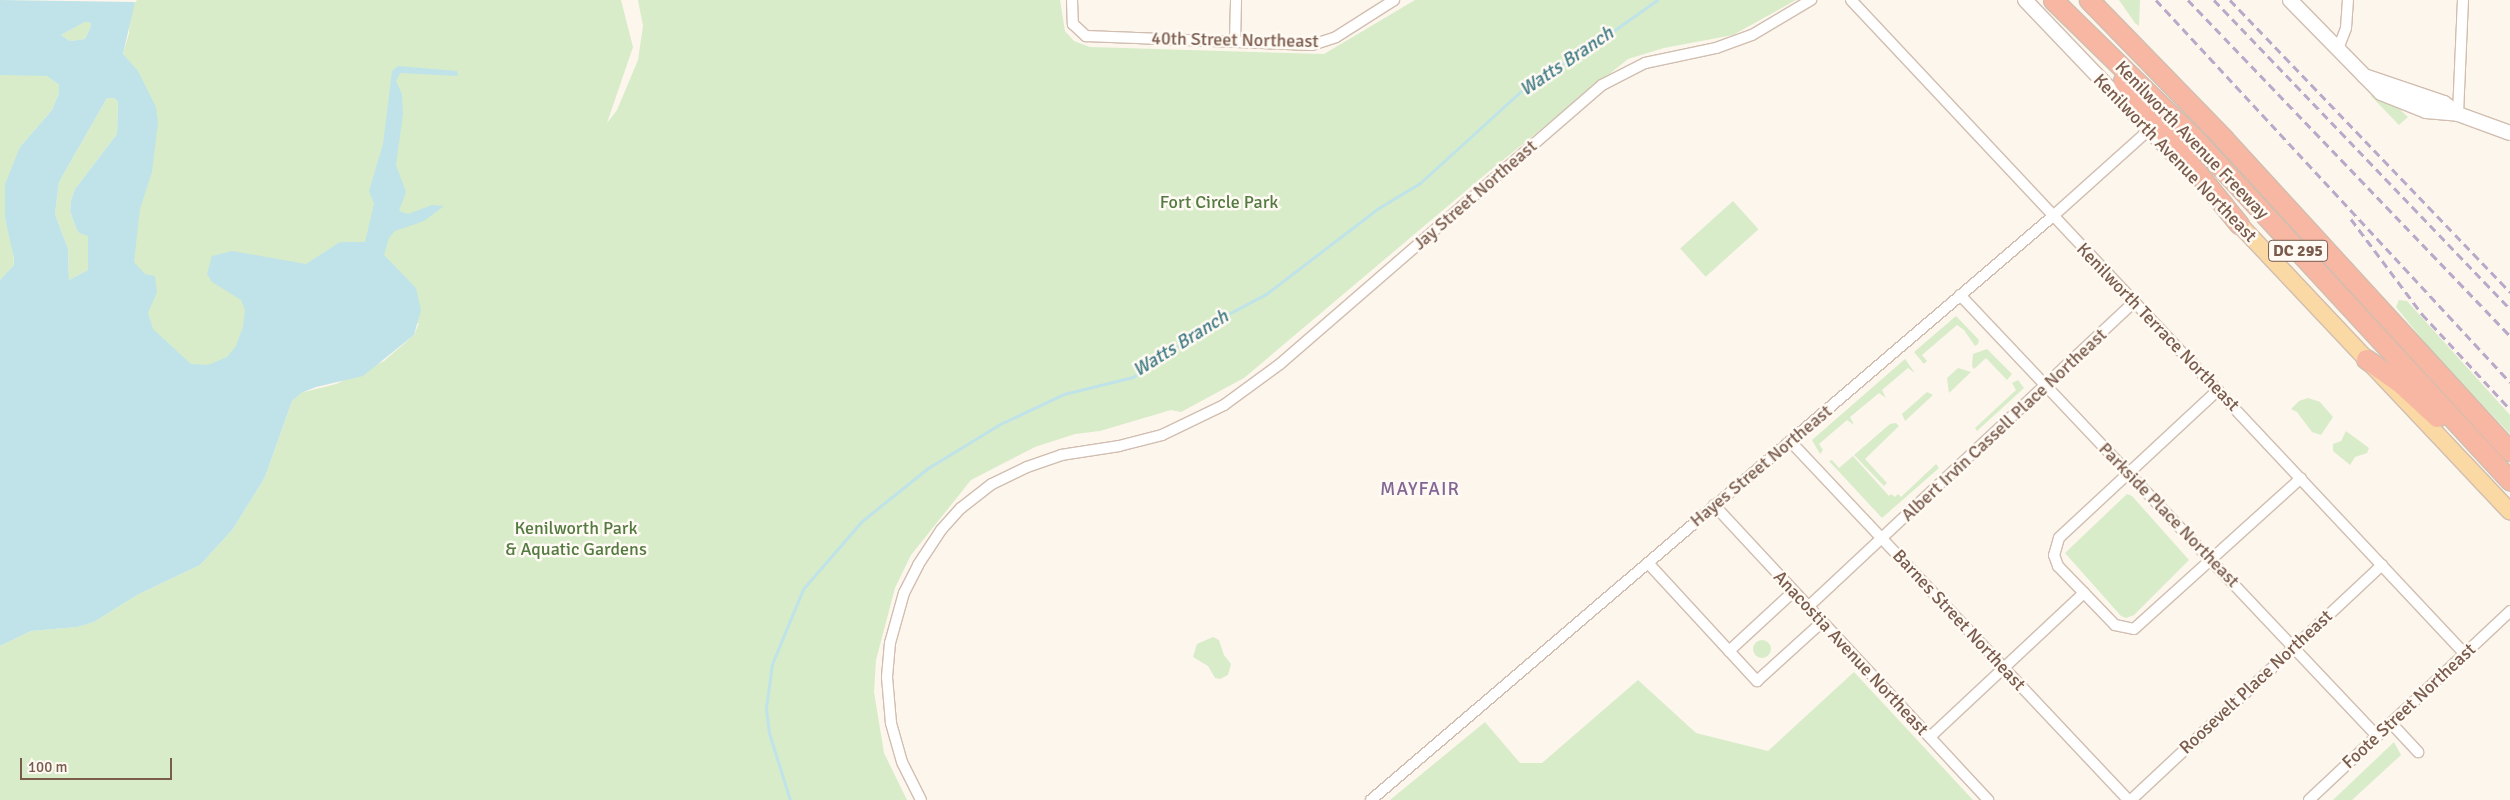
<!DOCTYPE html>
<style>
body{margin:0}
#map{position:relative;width:2510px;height:800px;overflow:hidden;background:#fdf6ec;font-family:Signika,sans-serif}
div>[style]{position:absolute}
.green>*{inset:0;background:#d8ecc9;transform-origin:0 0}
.round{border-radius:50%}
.water>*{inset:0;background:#bfe3e8}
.stream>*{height:3px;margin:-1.5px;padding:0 1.5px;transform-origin:1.5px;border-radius:1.5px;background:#bfe3e8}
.roads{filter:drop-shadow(1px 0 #d1beb0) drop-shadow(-1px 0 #d1beb0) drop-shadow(0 1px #d1beb0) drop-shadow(0 -1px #d1beb0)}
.minor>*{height:10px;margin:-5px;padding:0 5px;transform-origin:5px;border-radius:5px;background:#fff}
.secondary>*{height:14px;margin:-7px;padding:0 7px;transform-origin:7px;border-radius:7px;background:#fff}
.primary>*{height:16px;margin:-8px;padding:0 8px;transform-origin:8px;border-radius:8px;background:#fbd9a5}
.motorway>*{height:19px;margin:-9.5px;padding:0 9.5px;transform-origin:9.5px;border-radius:9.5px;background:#f7b7a3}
.rail>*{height:3px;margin-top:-1.5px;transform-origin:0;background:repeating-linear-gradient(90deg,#b9a8c9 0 8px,transparent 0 13px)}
span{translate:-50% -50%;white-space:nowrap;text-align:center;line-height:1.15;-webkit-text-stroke:5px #fffaf3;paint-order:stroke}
.shield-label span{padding:1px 4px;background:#fffaf3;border:1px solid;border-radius:4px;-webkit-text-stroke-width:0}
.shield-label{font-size:16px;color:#7a5c4d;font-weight:700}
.street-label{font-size:18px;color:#7a5c4d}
.park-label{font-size:18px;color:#537a41}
.water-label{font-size:19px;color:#437c86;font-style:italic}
.neighbourhood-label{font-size:19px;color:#846695;letter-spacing:1px}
.scale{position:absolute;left:20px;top:758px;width:152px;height:22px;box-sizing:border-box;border:2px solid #7a5c4d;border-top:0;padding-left:6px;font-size:15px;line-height:18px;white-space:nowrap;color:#7a5c4d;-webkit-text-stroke:4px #fffaf3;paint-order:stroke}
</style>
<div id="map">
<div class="green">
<div style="clip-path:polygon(137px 0,621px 0,633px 47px,607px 123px,617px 110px,638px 60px,643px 26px,638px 0,1060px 0,1065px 31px,1074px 41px,1090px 47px,1324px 54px,1415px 0,1796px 0,1733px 35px,1664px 48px,1628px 59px,1487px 173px,1244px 378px,1181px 412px,1171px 410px,1100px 431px,1075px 434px,1035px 447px,971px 480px,911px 555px,895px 588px,876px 660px,874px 692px,884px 753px,907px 800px,0 800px,0 646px,31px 631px,76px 627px,94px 622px,137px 595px,200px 565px,233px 529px,265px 477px,292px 401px,300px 393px,336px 384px,384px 361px,414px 335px,419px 323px,166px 389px,132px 291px,123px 54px,129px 33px,130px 9px)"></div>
<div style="clip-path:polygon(2119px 0,2140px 0,2139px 26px,2135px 23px)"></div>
<div style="clip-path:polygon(85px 22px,90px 22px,91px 26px,85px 39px,70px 41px,61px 35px)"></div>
<div style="clip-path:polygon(16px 74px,47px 76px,59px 85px,59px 93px,52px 110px,20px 147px,5px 218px,13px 246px,14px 265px,0 280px,0 75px)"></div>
<div style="clip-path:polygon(2372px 94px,2396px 106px,2408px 117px,2399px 125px,2371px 96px)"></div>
<div style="clip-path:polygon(107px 98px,114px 98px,118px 102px,117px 134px,75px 189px,71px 201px,70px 211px,76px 228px,79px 233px,88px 235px,88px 270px,69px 280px,68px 249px,55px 214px,59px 182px)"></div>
<div style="left:1733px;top:201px;width:38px;height:71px;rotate:48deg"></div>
<div style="clip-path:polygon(2399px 300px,2407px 301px,2510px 415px,2510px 434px,2430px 349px,2396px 307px)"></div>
<div style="clip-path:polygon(1956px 316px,1979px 340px,1978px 344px,1975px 346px,1964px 330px,1957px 325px,1922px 355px,1927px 361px,1924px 364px,1914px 352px)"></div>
<div style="clip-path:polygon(1987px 349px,2012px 374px,2007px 380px,1986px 358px,1974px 369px,1972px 366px,1973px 354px)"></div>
<div style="clip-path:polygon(1905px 359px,1915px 373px,1908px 368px,1882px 390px,1886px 398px,1879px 393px,1850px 417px,1854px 425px,1847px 420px,1819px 444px,1823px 450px,1820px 454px,1812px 440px)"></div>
<div style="clip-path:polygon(1958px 368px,1971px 372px,1949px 393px,1947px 378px)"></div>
<div style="clip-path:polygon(2018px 380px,2024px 388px,1977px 431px,1975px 428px,2016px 390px,2012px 383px)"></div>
<div style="clip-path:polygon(1927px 392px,1933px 395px,1905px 421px,1902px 414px)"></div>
<div style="clip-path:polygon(2308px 398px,2320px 402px,2333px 417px,2321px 435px,2312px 432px,2297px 412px,2291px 409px,2299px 401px)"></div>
<div style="clip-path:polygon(1896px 423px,1899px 426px,1865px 459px,1887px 483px,1884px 486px,1854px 455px,1890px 424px)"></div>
<div style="clip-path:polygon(2346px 431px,2369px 448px,2367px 453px,2355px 457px,2350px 465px,2333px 451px,2333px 444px,2341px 441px)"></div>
<div style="clip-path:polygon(1853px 456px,1889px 496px,1891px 494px,1895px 497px,1898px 494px,1901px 497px,1936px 464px,1939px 468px,1882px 518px,1829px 461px,1832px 460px,1839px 468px)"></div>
<div style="clip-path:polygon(2127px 494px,2132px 496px,2189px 560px,2134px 615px,2126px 618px,2121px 616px,2065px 553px)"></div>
<div style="clip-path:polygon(1213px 637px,1219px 640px,1224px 655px,1231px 664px,1228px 675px,1220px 679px,1215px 678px,1208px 666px,1193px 657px,1197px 644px)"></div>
<div class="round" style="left:1753px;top:640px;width:18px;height:18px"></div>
<div style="clip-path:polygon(1854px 672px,1973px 800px,1390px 800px,1485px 722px,1520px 763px,1542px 763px,1638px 680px,1696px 733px,1768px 751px)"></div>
<div style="clip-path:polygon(2394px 742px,2401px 755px,2352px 800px,2333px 800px)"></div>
</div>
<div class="water">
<div style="clip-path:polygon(evenodd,0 0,135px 2px,123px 54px,138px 71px,156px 107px,158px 123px,152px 172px,140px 209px,134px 262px,145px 274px,155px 276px,157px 292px,148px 313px,153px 329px,191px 364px,208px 365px,227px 357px,236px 346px,243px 327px,245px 310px,241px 300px,212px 282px,207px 274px,212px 256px,232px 251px,306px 264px,340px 242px,365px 242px,374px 204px,369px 191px,383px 144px,392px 71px,398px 66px,457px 71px,458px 76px,400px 73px,396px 81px,402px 94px,403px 114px,396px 165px,406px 192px,399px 211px,408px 214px,432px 205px,444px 206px,424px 221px,395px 231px,389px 238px,384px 255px,416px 288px,421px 310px,414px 335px,363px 376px,316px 387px,301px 393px,292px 401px,265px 477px,233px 529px,200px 565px,137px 595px,94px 622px,77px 627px,31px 631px,0 646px,0 280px,14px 265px,14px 258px,5px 218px,5px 184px,20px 147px,52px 110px,59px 93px,59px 85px,47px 76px,0 75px,0 0,85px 22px,90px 22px,91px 26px,85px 39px,70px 41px,61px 35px,85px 22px,0 0,107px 98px,114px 98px,118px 102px,117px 134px,75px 189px,71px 201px,70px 211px,76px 228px,79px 233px,88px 236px,88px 270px,69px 280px,68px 249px,55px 214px,59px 182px,107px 98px)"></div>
</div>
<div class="stream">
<div style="left:790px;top:800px;width:70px;rotate:-107.4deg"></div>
<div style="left:769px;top:733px;width:25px;rotate:-97deg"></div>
<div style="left:766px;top:708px;width:44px;rotate:-82.2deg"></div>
<div style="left:772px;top:664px;width:81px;rotate:-67.5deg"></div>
<div style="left:803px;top:589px;width:90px;rotate:-49.1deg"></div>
<div style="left:862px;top:521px;width:85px;rotate:-38.8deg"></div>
<div style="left:928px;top:468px;width:84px;rotate:-31.4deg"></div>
<div style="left:1000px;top:424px;width:71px;rotate:-25.1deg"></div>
<div style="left:1064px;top:394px;width:71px;rotate:-13.8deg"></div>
<div style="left:1133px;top:377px;width:95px;rotate:-34.7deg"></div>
<div style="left:1211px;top:323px;width:62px;rotate:-27.8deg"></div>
<div style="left:1266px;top:294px;width:140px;rotate:-37.4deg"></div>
<div style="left:1377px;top:209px;width:50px;rotate:-31.2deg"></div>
<div style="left:1420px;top:183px;width:149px;rotate:-42.3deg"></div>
<div style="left:1530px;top:83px;width:67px;rotate:-30.4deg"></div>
<div style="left:1588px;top:49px;width:85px;rotate:-35.4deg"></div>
</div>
<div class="roads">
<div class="minor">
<div style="left:1072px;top:0;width:24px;rotate:88deg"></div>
<div style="left:1073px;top:24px;width:18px;rotate:43deg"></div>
<div style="left:1086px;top:36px;width:226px;rotate:2.3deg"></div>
<div style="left:1312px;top:45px;width:25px;rotate:-18deg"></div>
<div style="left:1336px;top:37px;width:69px;rotate:-32.5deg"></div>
<div style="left:1851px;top:0;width:897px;rotate:46.81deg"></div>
<div style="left:1235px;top:42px;width:42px;rotate:-88.6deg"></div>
<div style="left:2338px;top:49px;width:22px;rotate:-69deg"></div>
<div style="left:2346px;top:28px;width:28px;rotate:-86deg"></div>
<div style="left:2458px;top:114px;width:114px;rotate:-87.5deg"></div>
<div style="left:1960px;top:295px;width:607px;rotate:46.6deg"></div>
<div style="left:2218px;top:390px;width:217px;rotate:137.1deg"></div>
<div style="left:2059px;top:538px;width:18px;rotate:106deg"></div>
<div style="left:2054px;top:555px;width:12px;rotate:70deg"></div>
<div style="left:2058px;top:566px;width:82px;rotate:46deg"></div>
<div style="left:2115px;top:625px;width:19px;rotate:12deg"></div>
<div style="left:2134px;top:629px;width:225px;rotate:-42.1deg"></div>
<div style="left:1790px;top:441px;width:493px;rotate:46.7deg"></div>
<div style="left:1714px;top:505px;width:403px;rotate:47.1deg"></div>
<div style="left:1648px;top:563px;width:161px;rotate:47.3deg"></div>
<div style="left:1757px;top:681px;width:88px;rotate:-42.2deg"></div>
<div style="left:1808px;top:607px;width:445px;rotate:-43.1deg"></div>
<div style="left:1729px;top:651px;width:87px;rotate:-42.7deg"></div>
<div style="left:2391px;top:723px;width:40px;rotate:47deg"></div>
<div style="left:1930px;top:737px;width:211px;rotate:-43.1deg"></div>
<div style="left:921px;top:800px;width:42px;rotate:-116.6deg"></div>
<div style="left:902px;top:762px;width:41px;rotate:-105.8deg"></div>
<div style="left:891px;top:723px;width:46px;rotate:-95deg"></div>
<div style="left:887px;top:677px;width:34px;rotate:-85deg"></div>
<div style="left:890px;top:643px;width:52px;rotate:-74.4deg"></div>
<div style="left:904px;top:593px;width:31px;rotate:-63deg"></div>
<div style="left:918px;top:565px;width:42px;rotate:-56.7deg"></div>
<div style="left:941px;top:530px;width:30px;rotate:-48deg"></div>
<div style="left:961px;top:508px;width:39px;rotate:-38deg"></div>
<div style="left:992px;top:484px;width:39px;rotate:-26deg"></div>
<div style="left:1027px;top:467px;width:36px;rotate:-19deg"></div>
<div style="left:1061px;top:455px;width:59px;rotate:-8.8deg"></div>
<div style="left:1119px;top:446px;width:44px;rotate:-14.3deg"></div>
<div style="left:1162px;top:435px;width:69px;rotate:-25.8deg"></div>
<div style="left:1224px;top:405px;width:69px;rotate:-36.2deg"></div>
<div style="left:1280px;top:364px;width:426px;rotate:-40.9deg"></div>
<div style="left:1602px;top:85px;width:48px;rotate:-27.1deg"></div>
<div style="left:1645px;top:63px;width:73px;rotate:-11.9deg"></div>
<div style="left:1716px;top:48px;width:38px;rotate:-20deg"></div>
<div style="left:1752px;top:35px;width:69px;rotate:-30.7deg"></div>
<div style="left:1371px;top:800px;width:898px;rotate:-40.57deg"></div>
<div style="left:2053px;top:216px;width:129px;rotate:-41.9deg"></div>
<div style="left:2131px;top:800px;width:344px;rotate:-43.1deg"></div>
<div style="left:2309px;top:800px;width:276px;rotate:-43.2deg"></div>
</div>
<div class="secondary">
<div style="left:2025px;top:0;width:217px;rotate:46.3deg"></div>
<div style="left:2290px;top:0;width:130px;rotate:45.6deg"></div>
<div style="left:2381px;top:93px;width:48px;rotate:21.8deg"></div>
<div style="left:2426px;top:111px;width:32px;rotate:5deg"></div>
<div style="left:2364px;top:76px;width:84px;rotate:18.6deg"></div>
<div style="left:2444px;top:103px;width:18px;rotate:38deg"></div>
<div style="left:2458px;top:114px;width:55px;rotate:20.1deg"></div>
</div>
<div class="primary">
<div style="left:2239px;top:224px;width:395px;rotate:46.7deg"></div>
</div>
<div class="motorway">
<div style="left:2053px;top:0;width:197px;rotate:44.4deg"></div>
<div style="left:2194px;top:138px;width:466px;rotate:47.3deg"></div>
<div style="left:2089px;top:0;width:192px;rotate:45.8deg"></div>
<div style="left:2223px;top:138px;width:425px;rotate:47.5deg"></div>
<div style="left:2123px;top:81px;width:184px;rotate:51deg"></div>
<div style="left:2366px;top:359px;width:39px;rotate:35deg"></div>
<div style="left:2398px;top:381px;width:53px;rotate:42.7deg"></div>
</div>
</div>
<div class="rail">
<div style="left:2156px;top:0;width:521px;rotate:47.18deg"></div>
<div style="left:2188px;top:0;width:465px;rotate:46.2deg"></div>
<div style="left:2214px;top:0;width:428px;rotate:46.2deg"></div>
<div style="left:2230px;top:0;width:405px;rotate:46.2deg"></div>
<div style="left:2351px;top:219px;width:119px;rotate:53.2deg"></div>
<div style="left:2422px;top:314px;width:129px;rotate:47.2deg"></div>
</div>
<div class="shield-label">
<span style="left:2298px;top:251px">DC 295</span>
</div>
<div class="street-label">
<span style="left:1235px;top:40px;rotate:1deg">40th Street Northeast</span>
<span style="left:2192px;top:140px;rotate:46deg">Kenilworth Avenue Freeway</span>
<span style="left:2175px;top:158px;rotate:46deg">Kenilworth Avenue Northeast</span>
<span style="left:1475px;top:195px;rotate:-41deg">Jay Street Northeast</span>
<span style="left:2158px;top:327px;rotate:46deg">Kenilworth Terrace Northeast</span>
<span style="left:2004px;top:425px;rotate:-43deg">Albert Irvin Cassell Place Northeast</span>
<span style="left:1761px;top:466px;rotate:-40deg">Hayes Street Northeast</span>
<span style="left:2169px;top:515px;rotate:46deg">Parkside Place Northeast</span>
<span style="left:1959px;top:620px;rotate:47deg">Barnes Street Northeast</span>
<span style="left:1851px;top:653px;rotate:47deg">Anacostia Avenue Northeast</span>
<span style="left:2256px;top:682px;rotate:-43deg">Roosevelt Place Northeast</span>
<span style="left:2409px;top:706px;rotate:-43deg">Foote Street Northeast</span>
</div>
<div class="park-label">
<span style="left:1219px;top:202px">Fort Circle Park</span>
<span style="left:576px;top:539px">Kenilworth Park<br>&amp; Aquatic Gardens</span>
</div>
<div class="water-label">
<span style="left:1567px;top:62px;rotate:-34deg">Watts Branch</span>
<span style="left:1181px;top:344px;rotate:-32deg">Watts Branch</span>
</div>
<div class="neighbourhood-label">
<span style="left:1420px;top:490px">MAYFAIR</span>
</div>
<div class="scale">100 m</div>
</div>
